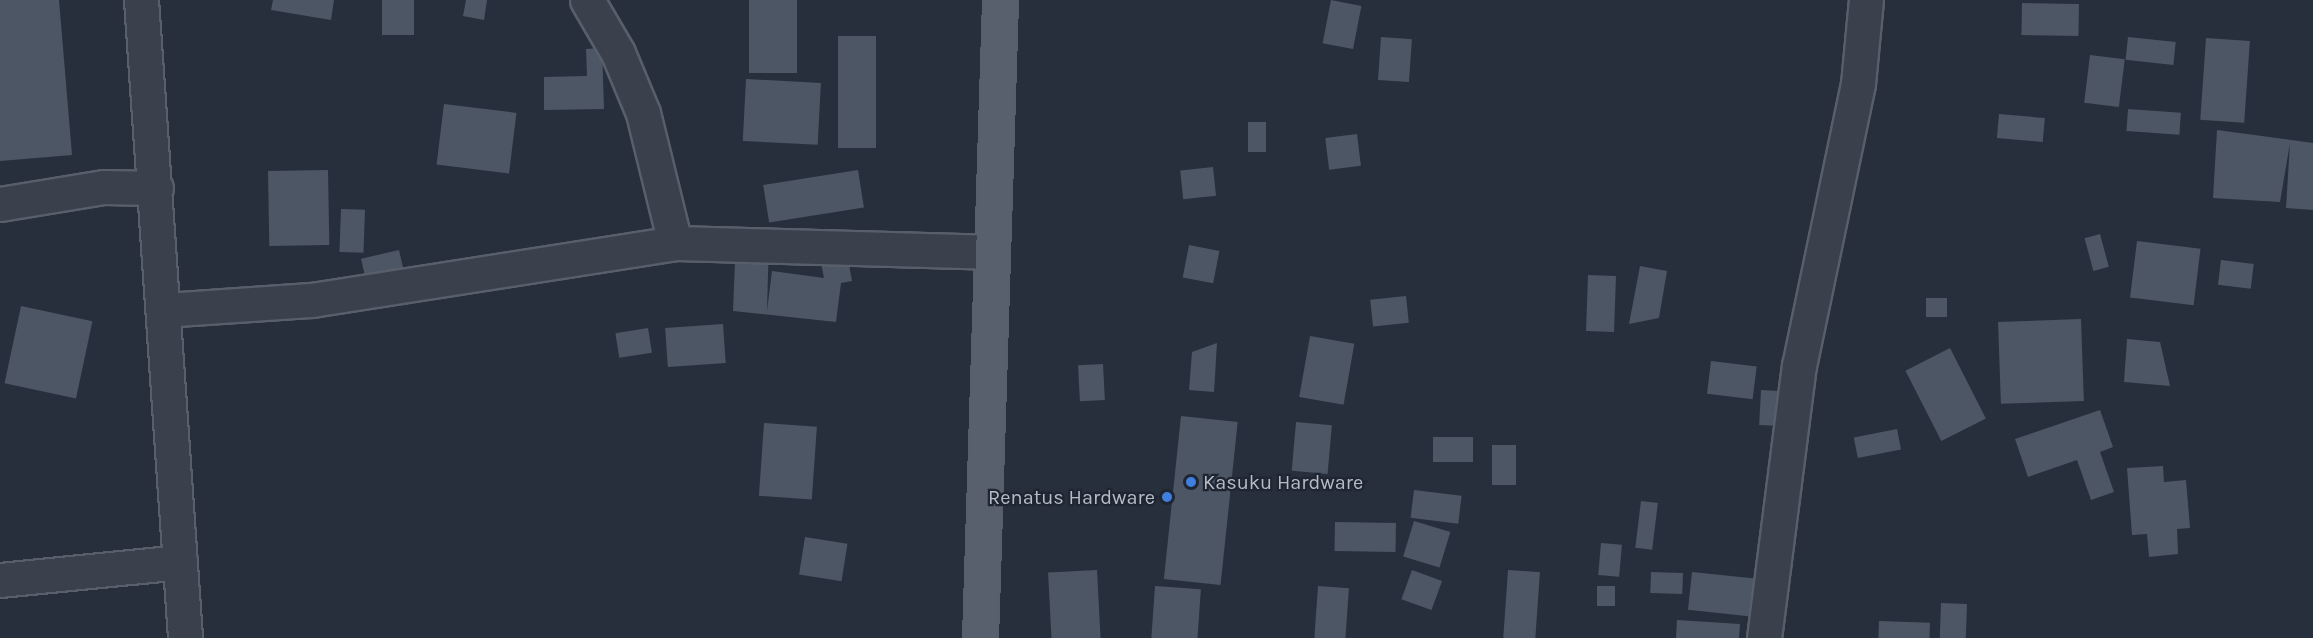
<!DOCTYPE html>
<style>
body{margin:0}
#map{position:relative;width:2313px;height:638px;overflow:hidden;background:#272f3d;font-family:Karla,sans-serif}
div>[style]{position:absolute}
.building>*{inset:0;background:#4d5665;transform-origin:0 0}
.roads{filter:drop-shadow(2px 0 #585f6b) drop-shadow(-2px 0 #585f6b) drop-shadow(0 2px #585f6b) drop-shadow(0 -2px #585f6b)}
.street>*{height:33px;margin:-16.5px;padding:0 16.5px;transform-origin:16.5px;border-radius:16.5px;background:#3a414d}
.primary>*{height:33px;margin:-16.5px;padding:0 16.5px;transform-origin:16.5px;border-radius:16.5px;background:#58606d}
.dots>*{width:16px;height:16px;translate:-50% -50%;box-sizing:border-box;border:3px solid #1f2632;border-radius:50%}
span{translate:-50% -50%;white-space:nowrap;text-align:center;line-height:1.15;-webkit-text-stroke:4.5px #1f2632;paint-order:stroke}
.poi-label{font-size:20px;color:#b6bcc8}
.left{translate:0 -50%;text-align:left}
.right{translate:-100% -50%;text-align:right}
</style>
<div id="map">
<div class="building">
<div style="clip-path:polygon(0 0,59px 0,72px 155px,0 161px)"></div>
<div style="clip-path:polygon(273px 0,334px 0,331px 20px,271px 10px)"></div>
<div style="left:382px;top:0;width:32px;height:35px"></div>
<div style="clip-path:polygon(466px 0,487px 0,484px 20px,463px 16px)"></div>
<div style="left:749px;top:0;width:48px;height:73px"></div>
<div style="left:1331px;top:0;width:31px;height:44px;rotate:11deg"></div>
<div style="left:2022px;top:3px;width:57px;height:32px;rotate:1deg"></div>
<div style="left:876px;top:36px;width:112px;height:38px;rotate:90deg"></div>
<div style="left:1381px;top:37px;width:31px;height:43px;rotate:4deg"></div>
<div style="left:2128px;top:37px;width:48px;height:23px;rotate:6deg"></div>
<div style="left:2206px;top:38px;width:44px;height:82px;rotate:4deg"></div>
<div style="clip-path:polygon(602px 48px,604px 109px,544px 110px,544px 77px,587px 76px,586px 49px)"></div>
<div style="left:2090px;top:55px;width:35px;height:48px;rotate:7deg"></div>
<div style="left:746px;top:79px;width:75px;height:62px;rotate:3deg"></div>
<div style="left:444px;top:104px;width:73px;height:61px;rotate:7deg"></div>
<div style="left:2128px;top:109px;width:53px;height:22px;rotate:4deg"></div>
<div style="left:1999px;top:114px;width:46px;height:24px;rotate:5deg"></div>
<div style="left:1248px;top:122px;width:18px;height:30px"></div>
<div style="clip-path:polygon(2217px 130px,2313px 143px,2313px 210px,2286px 208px,2290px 143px,2280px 202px,2213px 198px)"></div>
<div style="left:1357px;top:134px;width:32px;height:32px;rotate:83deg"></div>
<div style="left:1213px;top:167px;width:29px;height:33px;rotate:84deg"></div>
<div style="left:328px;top:170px;width:75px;height:60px;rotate:89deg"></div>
<div style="left:858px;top:170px;width:38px;height:96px;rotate:81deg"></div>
<div style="left:341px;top:209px;width:24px;height:43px;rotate:2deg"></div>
<div style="left:2100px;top:234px;width:34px;height:16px;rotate:75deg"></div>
<div style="clip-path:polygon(736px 236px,769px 238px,767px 311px,772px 271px,824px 278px,819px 253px,846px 248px,852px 281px,841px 283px,836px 322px,733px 311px)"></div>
<div style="left:2137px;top:241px;width:64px;height:57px;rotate:7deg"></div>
<div style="left:1189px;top:245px;width:31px;height:33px;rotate:11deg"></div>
<div style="left:399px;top:250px;width:26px;height:39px;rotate:77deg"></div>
<div style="left:2221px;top:260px;width:33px;height:25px;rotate:7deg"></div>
<div style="clip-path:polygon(1640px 266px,1667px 271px,1659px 318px,1629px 324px)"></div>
<div style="left:1588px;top:275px;width:28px;height:56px;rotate:2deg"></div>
<div style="left:1406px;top:296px;width:27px;height:36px;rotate:84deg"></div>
<div style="left:1926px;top:298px;width:21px;height:19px"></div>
<div style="left:21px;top:306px;width:73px;height:79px;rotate:12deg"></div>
<div style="left:2081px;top:319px;width:82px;height:83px;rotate:88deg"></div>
<div style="left:723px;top:324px;width:39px;height:58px;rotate:86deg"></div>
<div style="left:648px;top:328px;width:25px;height:33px;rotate:81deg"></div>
<div style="left:1310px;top:336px;width:45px;height:62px;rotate:10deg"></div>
<div style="clip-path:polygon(2127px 339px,2160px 342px,2170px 386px,2124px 382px)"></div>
<div style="clip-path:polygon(1217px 343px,1214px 392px,1189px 390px,1192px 352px)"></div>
<div style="left:1950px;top:348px;width:79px;height:50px;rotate:63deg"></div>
<div style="left:1711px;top:361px;width:46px;height:33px;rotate:7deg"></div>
<div style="left:1103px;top:364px;width:36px;height:25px;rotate:87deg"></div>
<div style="left:1761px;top:390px;width:17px;height:35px;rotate:3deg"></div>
<div style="clip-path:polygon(2100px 410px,2113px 447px,2100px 452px,2114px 492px,2091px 500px,2077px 460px,2028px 477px,2015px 439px)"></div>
<div style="left:1181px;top:416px;width:57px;height:164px;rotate:6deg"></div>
<div style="left:1296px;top:422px;width:36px;height:49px;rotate:5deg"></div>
<div style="left:764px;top:423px;width:53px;height:73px;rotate:4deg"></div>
<div style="left:1897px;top:429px;width:21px;height:44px;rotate:79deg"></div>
<div style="left:1433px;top:437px;width:40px;height:25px"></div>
<div style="left:1492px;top:445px;width:24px;height:40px"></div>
<div style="clip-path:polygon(2163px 466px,2164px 482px,2186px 480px,2190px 528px,2177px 529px,2178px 554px,2149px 557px,2147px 534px,2132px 535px,2127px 468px)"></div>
<div style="left:1414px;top:490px;width:48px;height:28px;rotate:7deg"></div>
<div style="left:1641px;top:501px;width:17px;height:47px;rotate:7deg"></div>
<div style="left:1414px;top:521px;width:38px;height:37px;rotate:17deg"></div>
<div style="left:1335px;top:522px;width:61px;height:29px;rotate:1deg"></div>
<div style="left:805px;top:537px;width:43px;height:38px;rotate:9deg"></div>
<div style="left:1601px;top:543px;width:21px;height:32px;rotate:5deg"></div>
<div style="left:1097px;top:570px;width:68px;height:49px;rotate:87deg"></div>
<div style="left:1412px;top:570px;width:32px;height:31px;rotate:20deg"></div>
<div style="left:1508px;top:570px;width:32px;height:68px;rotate:4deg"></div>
<div style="left:1651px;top:572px;width:32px;height:21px;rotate:2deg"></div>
<div style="left:1692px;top:572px;width:68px;height:38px;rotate:6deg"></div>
<div style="left:1155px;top:586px;width:46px;height:52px;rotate:4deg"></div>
<div style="left:1318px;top:586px;width:31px;height:52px;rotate:4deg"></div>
<div style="left:1597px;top:586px;width:18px;height:20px"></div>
<div style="left:1941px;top:603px;width:26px;height:35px;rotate:2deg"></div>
<div style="clip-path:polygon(1677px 620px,1740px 624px,1739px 638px,1676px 638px)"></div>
<div style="left:1879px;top:621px;width:51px;height:17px;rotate:2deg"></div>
</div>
<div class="roads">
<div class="street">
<div style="left:141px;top:0;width:640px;rotate:86.05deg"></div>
<div style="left:587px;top:0;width:61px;rotate:59.7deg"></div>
<div style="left:618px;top:53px;width:65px;rotate:67.4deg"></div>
<div style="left:643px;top:113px;width:134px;rotate:76.2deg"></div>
<div style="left:0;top:204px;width:105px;rotate:-9.3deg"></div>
<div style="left:104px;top:187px;width:52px;rotate:1.1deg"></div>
<div style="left:164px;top:310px;width:148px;rotate:-3.9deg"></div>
<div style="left:312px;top:300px;width:367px;rotate:-8.9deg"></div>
<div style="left:675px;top:243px;width:315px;rotate:1.6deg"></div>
<div style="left:0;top:580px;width:181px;rotate:-5.7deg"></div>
<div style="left:1764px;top:638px;width:274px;rotate:-82.7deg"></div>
<div style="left:1799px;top:366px;width:288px;rotate:-78.2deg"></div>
<div style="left:1858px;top:84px;width:84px;rotate:-84.6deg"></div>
</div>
<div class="primary">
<div style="left:980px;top:638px;width:638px;rotate:-88.2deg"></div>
</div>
</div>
<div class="dots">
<div style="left:1191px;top:482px;background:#3f7fe0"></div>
<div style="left:1167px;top:497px;background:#3f7fe0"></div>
</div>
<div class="poi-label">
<span class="left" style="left:1203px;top:482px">Kasuku Hardware</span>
<span class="right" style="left:1155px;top:497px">Renatus Hardware</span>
</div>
</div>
